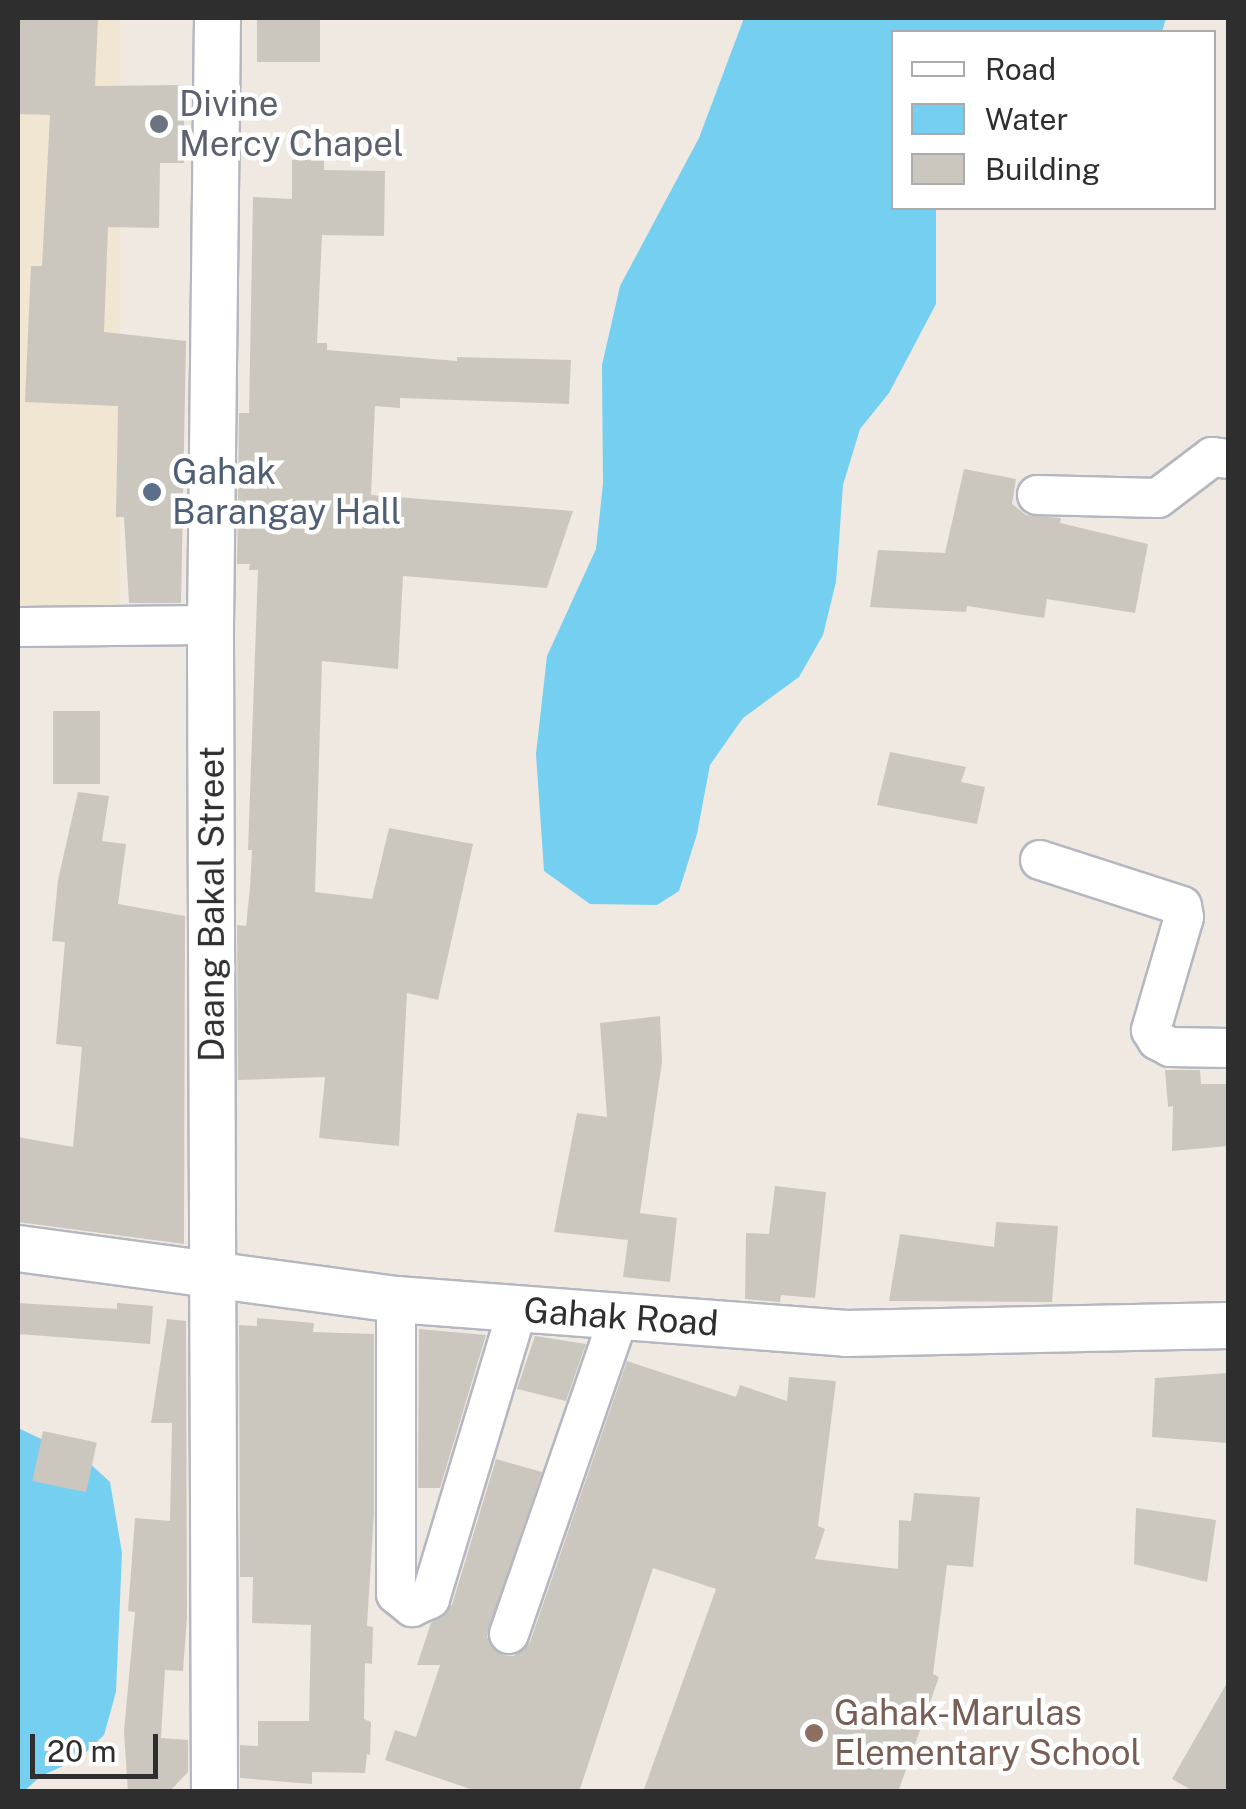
<!DOCTYPE html>
<style>
body{margin:0}
#map{position:relative;width:1246px;height:1809px;overflow:hidden;background:#efe9e1;font-family:"Public Sans",sans-serif}
div>[style]{position:absolute}
.education>*{inset:0;background:#f0e6d1;transform-origin:0 0}
.water>*{inset:0;background:#75cff0}
.building>*{inset:0;background:#cbc7bf;transform-origin:0 0}
.roads{filter:drop-shadow(2px 0 #b4b7c1) drop-shadow(-2px 0 #b4b7c1) drop-shadow(0 2px #b4b7c1) drop-shadow(0 -2px #b4b7c1)}
.minor>*{height:38px;margin:-19px;padding:0 19px;transform-origin:19px;border-radius:19px;background:#fff}
.tertiary>*{height:45px;margin:-22.5px;padding:0 22.5px;transform-origin:22.5px;border-radius:22.5px;background:#fff}
.dots>*{width:28px;height:28px;translate:-50% -50%;box-sizing:border-box;border:5px solid #fff;border-radius:50%}
span{translate:-50% -50%;white-space:nowrap;text-align:center;line-height:1.15;-webkit-text-stroke:9px #fff;paint-order:stroke}
.worship-label{font-size:35px;color:#5b616d}
.left{translate:0 -50%;text-align:left}
.service-label{font-size:35px;color:#4e5e75}
.street-label{font-size:35px;color:#2e2e2e}
.education-label{font-size:35px;color:#785e54}
.frame{position:absolute;inset:0;border:20px solid #2e2e2e;pointer-events:none}
.legend{position:absolute;left:891px;top:30px;width:325px;height:180px;box-sizing:border-box;background:#fff;border:2px solid #ababab;margin:0;padding:12px 18px;list-style:none;font-size:30px;color:#2e2e2e}
.legend li{display:flex;align-items:center;gap:20px;height:50px}
.legend b{width:50px;border:2px solid #ababab}
.scale{position:absolute;left:30px;top:1734px;width:128px;height:45px;box-sizing:border-box;border:5px solid #2e2e2e;border-top:0;padding-left:12px;font-size:30px;line-height:35px;white-space:nowrap;color:#2e2e2e;-webkit-text-stroke:8px #fff;paint-order:stroke}
</style>
<div id="map">
<div class="education">
<div style="left:18px;top:18px;width:102px;height:593px"></div>
</div>
<div class="water">
<div style="clip-path:polygon(744px 18px,1166px 18px,1162px 32px,894px 32px,894px 208px,936px 208px,936px 304px,889px 393px,860px 429px,843px 485px,836px 582px,823px 635px,799px 677px,743px 718px,710px 765px,697px 834px,679px 891px,657px 905px,590px 904px,544px 871px,536px 754px,547px 656px,596px 549px,603px 484px,602px 365px,620px 286px,699px 138px)"></div>
<div style="clip-path:polygon(18px 1428px,86px 1460px,110px 1482px,122px 1553px,116px 1692px,104px 1735px,79px 1759px,41px 1776px,23px 1792px,18px 1791px)"></div>
</div>
<div class="building">
<div style="clip-path:polygon(18px 18px,98px 19px,95px 86px,184px 85px,184px 163px,160px 163px,159px 228px,108px 227px,104px 332px,186px 341px,181px 603px,129px 603px,124px 517px,116px 517px,118px 406px,25px 402px,31px 266px,42px 266px,50px 115px,18px 114px)"></div>
<div style="left:257px;top:18px;width:63px;height:44px"></div>
<div style="clip-path:polygon(292px 160px,324px 160px,324px 170px,385px 171px,384px 236px,322px 235px,317px 343px,327px 343px,327px 350px,457px 361px,457px 357px,571px 360px,569px 404px,400px 398px,400px 408px,375px 406px,371px 495px,573px 511px,547px 588px,403px 576px,398px 669px,322px 661px,315px 892px,372px 899px,389px 828px,473px 844px,438px 1000px,407px 993px,399px 1146px,319px 1138px,325px 1077px,238px 1080px,237px 925px,246px 926px,250px 888px,252px 850px,248px 850px,258px 570px,249px 570px,250px 564px,237px 564px,239px 413px,249px 413px,253px 197px,292px 199px)"></div>
<div style="clip-path:polygon(964px 469px,1016px 479px,1012px 504px,1026px 515px,1061px 518px,1060px 523px,1148px 544px,1135px 613px,1047px 599px,1044px 618px,967px 606px,966px 612px,870px 607px,878px 550px,945px 553px)"></div>
<div style="left:100px;top:711px;width:73px;height:47px;rotate:90deg"></div>
<div style="clip-path:polygon(890px 752px,966px 767px,961px 782px,985px 787px,977px 824px,877px 805px)"></div>
<div style="clip-path:polygon(78px 792px,109px 796px,102px 841px,126px 844px,118px 904px,185px 916px,184px 1244px,18px 1222px,18px 1137px,73px 1147px,82px 1047px,56px 1044px,65px 942px,52px 941px,58px 880px)"></div>
<div style="clip-path:polygon(660px 1016px,662px 1062px,640px 1213px,677px 1218px,670px 1282px,623px 1277px,628px 1240px,554px 1232px,577px 1113px,607px 1117px,600px 1023px)"></div>
<div style="clip-path:polygon(1165px 1070px,1200px 1070px,1201px 1084px,1228px 1084px,1228px 1146px,1172px 1151px,1173px 1106px,1168px 1107px)"></div>
<div style="clip-path:polygon(775px 1186px,826px 1192px,815px 1298px,781px 1295px,780px 1302px,745px 1299px,746px 1233px,769px 1234px)"></div>
<div style="clip-path:polygon(996px 1222px,1058px 1226px,1052px 1302px,889px 1301px,900px 1234px,994px 1247px)"></div>
<div style="clip-path:polygon(18px 1303px,117px 1309px,117px 1303px,153px 1306px,150px 1344px,18px 1334px)"></div>
<div style="clip-path:polygon(257px 1318px,314px 1323px,313px 1332px,374px 1334px,374px 1513px,367px 1626px,373px 1627px,372px 1664px,365px 1663px,364px 1719px,371px 1722px,370px 1755px,367px 1754px,365px 1773px,312px 1772px,312px 1784px,240px 1778px,240px 1745px,258px 1746px,258px 1721px,309px 1721px,311px 1625px,252px 1623px,253px 1577px,240px 1577px,239px 1325px,257px 1326px)"></div>
<div style="clip-path:polygon(167px 1319px,186px 1321px,187px 1617px,183px 1671px,165px 1670px,161px 1738px,188px 1740px,188px 1772px,169px 1792px,128px 1792px,124px 1731px,135px 1612px,128px 1611px,135px 1518px,170px 1521px,172px 1423px,151px 1423px)"></div>
<div style="clip-path:polygon(419px 1329px,486px 1335px,440px 1488px,418px 1488px)"></div>
<div style="clip-path:polygon(535px 1336px,586px 1344px,566px 1401px,517px 1389px)"></div>
<div style="clip-path:polygon(627px 1361px,736px 1397px,740px 1385px,787px 1401px,789px 1377px,836px 1381px,818px 1526px,825px 1529px,815px 1559px,898px 1569px,899px 1520px,911px 1521px,914px 1493px,980px 1497px,973px 1567px,947px 1565px,933px 1674px,939px 1677px,898px 1792px,643px 1792px,716px 1589px,653px 1568px,579px 1792px,479px 1792px,385px 1760px,395px 1730px,416px 1737px,440px 1665px,417px 1665px,431px 1623px,452px 1605px,496px 1459px,542px 1472px,487px 1637px,503px 1655px,514px 1656px,530px 1642px)"></div>
<div style="clip-path:polygon(1228px 1373px,1228px 1443px,1152px 1437px,1155px 1378px)"></div>
<div style="left:43px;top:1431px;width:55px;height:51px;rotate:12deg"></div>
<div style="clip-path:polygon(1136px 1508px,1216px 1520px,1207px 1582px,1134px 1564px)"></div>
<div style="clip-path:polygon(1228px 1681px,1228px 1792px,1195px 1792px,1172px 1779px)"></div>
</div>
<div class="roads">
<div class="minor">
<div style="left:1037px;top:495px;width:121px;rotate:1.4deg"></div>
<div style="left:1158px;top:498px;width:68px;rotate:-37.2deg"></div>
<div style="left:1212px;top:457px;width:16px;rotate:7deg"></div>
<div style="left:18px;top:627px;width:192px;rotate:-0.6deg"></div>
<div style="left:1040px;top:860px;width:149px;rotate:17.9deg"></div>
<div style="left:1182px;top:906px;width:11px;rotate:80deg"></div>
<div style="left:1184px;top:917px;width:118px;rotate:106.3deg"></div>
<div style="left:1151px;top:1030px;width:12px;rotate:59deg"></div>
<div style="left:1157px;top:1040px;width:15px;rotate:28deg"></div>
<div style="left:1170px;top:1047px;width:58px;rotate:1deg"></div>
<div style="left:396px;top:1299px;width:295px;rotate:90deg"></div>
<div style="left:396px;top:1594px;width:21px;rotate:39deg"></div>
<div style="left:412px;top:1607px;width:20px;rotate:-24deg"></div>
<div style="left:430px;top:1599px;width:302px;rotate:-73.2deg"></div>
<div style="left:509px;top:1634px;width:336px;rotate:-70.9deg"></div>
</div>
<div class="tertiary">
<div style="left:18px;top:1248px;width:381px;rotate:7.7deg"></div>
<div style="left:396px;top:1299px;width:451px;rotate:4.3deg"></div>
<div style="left:846px;top:1333px;width:382px;rotate:-1.2deg"></div>
<div style="left:214px;top:1792px;width:1167px;rotate:-90.2deg"></div>
<div style="left:210px;top:625px;width:607px;rotate:-89.34deg"></div>
</div>
</div>
<div class="dots">
<div style="left:159px;top:124px;background:#6b7280"></div>
<div style="left:152px;top:492px;background:#5c6f8a"></div>
<div style="left:814px;top:1733px;background:#8d6e63"></div>
</div>
<div class="worship-label">
<span class="left" style="left:179px;top:124px">Divine<br>Mercy Chapel</span>
</div>
<div class="service-label">
<span class="left" style="left:172px;top:492px">Gahak<br>Barangay Hall</span>
</div>
<div class="street-label">
<span style="left:212px;top:904px;rotate:-90deg">Daang Bakal Street</span>
<span style="left:621px;top:1317px;rotate:4deg">Gahak Road</span>
</div>
<div class="education-label">
<span class="left" style="left:834px;top:1733px">Gahak-Marulas<br>Elementary School</span>
</div>
<div class="frame"></div>
<ul class="legend">
<li><b style="height:12px;background:#fff"></b>Road</li>
<li><b style="height:28px;background:#75cff0"></b>Water</li>
<li><b style="height:28px;background:#cbc7bf"></b>Building</li>
</ul>
<div class="scale">20 m</div>
</div>
